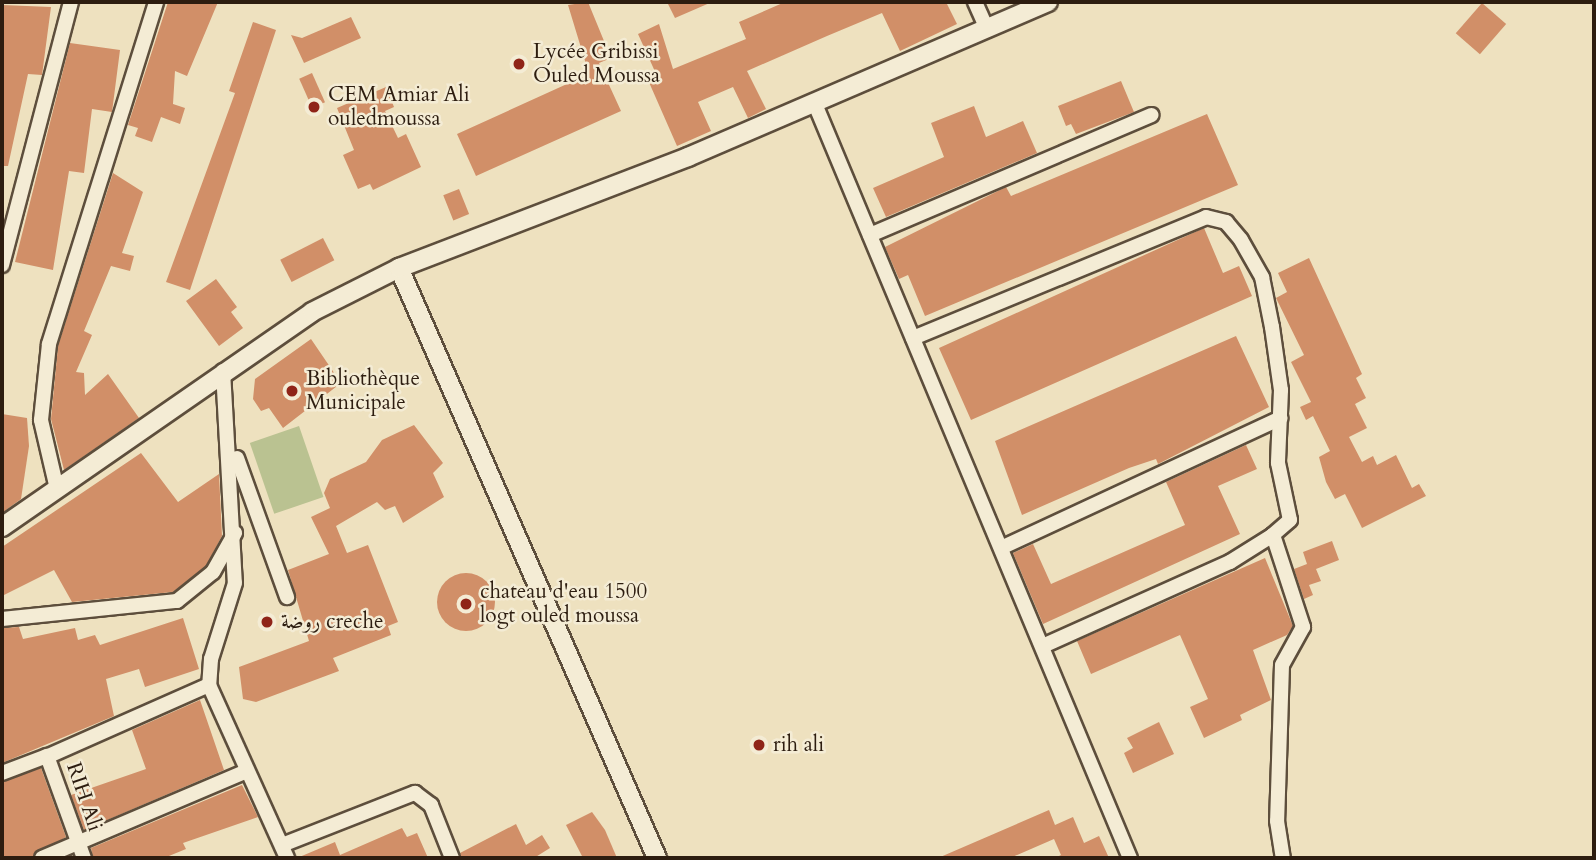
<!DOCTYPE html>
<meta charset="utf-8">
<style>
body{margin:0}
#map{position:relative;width:1596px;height:860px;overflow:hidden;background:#eee1bf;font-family:Cardo,Amiri,serif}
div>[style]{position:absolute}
.green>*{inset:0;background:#bac291;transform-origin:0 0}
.building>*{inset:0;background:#d18f68;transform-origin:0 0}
.round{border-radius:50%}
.roads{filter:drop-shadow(2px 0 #5d4e3c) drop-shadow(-2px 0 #5d4e3c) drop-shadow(0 2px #5d4e3c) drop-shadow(0 -2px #5d4e3c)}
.minor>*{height:14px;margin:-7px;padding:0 7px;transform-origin:7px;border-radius:7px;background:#f4ecd5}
.tertiary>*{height:18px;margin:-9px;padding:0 9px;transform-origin:9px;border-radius:9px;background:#f4ecd5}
.dots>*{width:19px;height:19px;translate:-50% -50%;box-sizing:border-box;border:4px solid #f4ecd5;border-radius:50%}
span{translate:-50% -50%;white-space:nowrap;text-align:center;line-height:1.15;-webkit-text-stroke:5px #f4ecd5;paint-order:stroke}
.poi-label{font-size:21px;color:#2d1d10}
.left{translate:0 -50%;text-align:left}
.street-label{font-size:21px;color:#2d1d10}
.frame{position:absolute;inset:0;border:4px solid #2d1d10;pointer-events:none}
</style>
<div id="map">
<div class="green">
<div style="left:299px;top:426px;width:75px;height:52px;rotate:71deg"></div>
</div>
<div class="building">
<div style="clip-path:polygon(168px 2px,218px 2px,187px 76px,175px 71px,173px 104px,185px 108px,180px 124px,161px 117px,152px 142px,135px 136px,138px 128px,128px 125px)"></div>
<div style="clip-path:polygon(588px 2px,611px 58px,599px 63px,621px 111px,476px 176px,457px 134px,589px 74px,568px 5px)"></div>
<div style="clip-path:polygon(667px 2px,712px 2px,675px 18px)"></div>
<div style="clip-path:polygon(785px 2px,946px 2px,957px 24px,900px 51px,882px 13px,827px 36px,747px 71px,766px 109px,748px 118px,733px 87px,698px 102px,711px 131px,677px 146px,648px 80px,657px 76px,638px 34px,659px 24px,673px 69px,746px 39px,739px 22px)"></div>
<div style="left:1482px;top:3px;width:32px;height:40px;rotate:41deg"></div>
<div style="clip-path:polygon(2px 5px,51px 7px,42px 75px,28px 74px,8px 166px,2px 166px)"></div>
<div style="clip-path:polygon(351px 17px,361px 38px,304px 63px,291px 35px,302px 38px)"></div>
<div style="clip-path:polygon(253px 22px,276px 30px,190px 290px,166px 282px,235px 93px,229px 91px)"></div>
<div style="clip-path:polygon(70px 43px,120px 50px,112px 112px,92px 109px,84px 173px,69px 171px,53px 270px,15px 262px)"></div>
<div style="left:312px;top:73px;width:32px;height:14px;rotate:66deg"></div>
<div style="clip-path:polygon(1121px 81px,1134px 112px,1076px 134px,1071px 124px,1066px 126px,1058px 106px)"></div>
<div style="clip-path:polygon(386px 87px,394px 107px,385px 111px,398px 138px,406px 134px,421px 167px,373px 190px,370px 184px,358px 189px,343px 155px,354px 150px,337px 108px)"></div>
<div style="clip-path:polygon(974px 106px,986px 137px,1023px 121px,1037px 153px,886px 217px,873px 188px,944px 157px,931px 123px)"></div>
<div style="clip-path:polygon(1207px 114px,1238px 185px,925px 316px,908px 275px,899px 279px,885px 247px,1006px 187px,1011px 196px)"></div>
<div style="clip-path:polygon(113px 173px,143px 192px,122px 253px,134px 256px,130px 271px,111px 266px,84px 331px,92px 335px,76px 372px,84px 373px,85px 395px,108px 374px,139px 418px,64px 470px,51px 419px,58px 346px)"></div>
<div style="left:459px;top:189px;width:27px;height:17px;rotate:68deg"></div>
<div style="clip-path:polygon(1204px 228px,1223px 273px,1239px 266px,1252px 296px,971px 420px,939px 348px)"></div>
<div style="left:323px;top:238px;width:25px;height:48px;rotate:63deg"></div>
<div style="clip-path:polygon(1309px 258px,1362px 374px,1356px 378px,1366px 398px,1355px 404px,1367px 428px,1349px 437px,1362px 462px,1373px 456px,1377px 465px,1396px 455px,1412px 488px,1419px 484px,1426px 496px,1362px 528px,1345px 494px,1335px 499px,1326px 482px,1319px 457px,1330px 451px,1313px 416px,1306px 420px,1300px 407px,1311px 402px,1291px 362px,1304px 355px,1276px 298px,1287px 292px,1278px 273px)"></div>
<div style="clip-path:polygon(216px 279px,237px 307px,231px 312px,243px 328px,219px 346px,186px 301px)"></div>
<div style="clip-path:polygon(1236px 336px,1269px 407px,1158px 464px,1156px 459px,1129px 468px,1022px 515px,995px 441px)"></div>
<div style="clip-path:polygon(311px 339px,341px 383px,283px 428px,269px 408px,261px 411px,253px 399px,255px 379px)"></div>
<div style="clip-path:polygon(2px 414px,27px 418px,29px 446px,21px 499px,2px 513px)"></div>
<div style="clip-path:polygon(414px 425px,443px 463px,433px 473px,444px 497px,403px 523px,395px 506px,385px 510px,377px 502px,336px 526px,347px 553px,368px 545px,398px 622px,388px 626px,391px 635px,333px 658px,339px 671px,256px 702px,243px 699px,239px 667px,309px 641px,288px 570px,329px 554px,311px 517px,330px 508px,324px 493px,330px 479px,366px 462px,382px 440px)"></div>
<div style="clip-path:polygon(1246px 445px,1257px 469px,1218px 486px,1240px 534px,1043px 624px,1013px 553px,1033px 544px,1051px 584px,1185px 525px,1166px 482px)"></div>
<div style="clip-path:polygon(141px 453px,178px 502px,219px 474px,222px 536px,206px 566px,173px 592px,72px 602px,54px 570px,2px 596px,2px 547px)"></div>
<div style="clip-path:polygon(1332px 541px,1339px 560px,1316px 569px,1321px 581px,1309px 585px,1313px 595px,1304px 599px,1294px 569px,1307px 564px,1303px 552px)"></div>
<div style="clip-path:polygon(1265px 558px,1293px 626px,1287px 635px,1253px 650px,1271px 700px,1240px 715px,1242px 720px,1204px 738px,1190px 707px,1208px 699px,1180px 635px,1091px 674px,1077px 641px)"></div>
<div class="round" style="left:437px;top:573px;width:58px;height:58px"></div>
<div style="clip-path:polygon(183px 618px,199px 669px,145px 687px,139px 669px,106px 679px,114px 716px,2px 763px,2px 628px,19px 627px,23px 639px,75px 628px,78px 640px,95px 635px,100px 645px)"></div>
<div style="clip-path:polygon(200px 700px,224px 770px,84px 830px,71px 795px,146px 769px,132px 730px)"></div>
<div style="clip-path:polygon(1159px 722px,1174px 754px,1133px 773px,1124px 753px,1133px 748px,1127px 738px)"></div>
<div style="clip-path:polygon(41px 768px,66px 837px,33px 858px,2px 858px,2px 782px)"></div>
<div style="clip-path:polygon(242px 785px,258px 817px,183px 843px,186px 849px,164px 858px,93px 858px,91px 848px)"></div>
<div style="clip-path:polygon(1049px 810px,1055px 825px,1073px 817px,1084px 843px,1099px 836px,1109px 858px,1055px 858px,1061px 855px,1054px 839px,1010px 858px,938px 858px)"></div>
<div style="clip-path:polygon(592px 812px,605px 830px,617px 858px,583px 858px,566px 825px)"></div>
<div style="clip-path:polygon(516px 824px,526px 845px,542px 835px,550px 848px,534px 858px,461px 858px,460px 853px)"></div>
<div style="clip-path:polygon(402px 828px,407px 837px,417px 833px,428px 858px,297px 858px,335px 842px,340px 855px)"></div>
</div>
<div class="roads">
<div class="minor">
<div style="left:975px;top:2px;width:30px;rotate:66deg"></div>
<div style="left:815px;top:104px;width:817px;rotate:67.33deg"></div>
<div style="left:870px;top:235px;width:306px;rotate:-23.1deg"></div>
<div style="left:2px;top:265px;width:272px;rotate:-75.3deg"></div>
<div style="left:913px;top:338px;width:317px;rotate:-22.4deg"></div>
<div style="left:1206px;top:217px;width:21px;rotate:14deg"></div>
<div style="left:1226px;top:222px;width:23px;rotate:50deg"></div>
<div style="left:1241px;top:240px;width:43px;rotate:60.4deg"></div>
<div style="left:1262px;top:277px;width:51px;rotate:78.7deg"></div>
<div style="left:1272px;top:327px;width:64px;rotate:81.9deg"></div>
<div style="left:1281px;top:390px;width:73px;rotate:92.4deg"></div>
<div style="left:1278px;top:463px;width:58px;rotate:78.1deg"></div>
<div style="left:1290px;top:520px;width:23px;rotate:139deg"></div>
<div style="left:1273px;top:535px;width:97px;rotate:71.9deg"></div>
<div style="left:1303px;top:627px;width:43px;rotate:118.9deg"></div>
<div style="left:1282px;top:665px;width:156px;rotate:91.8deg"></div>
<div style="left:1277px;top:821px;width:37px;rotate:81deg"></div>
<div style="left:223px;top:371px;width:212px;rotate:86.8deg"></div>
<div style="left:235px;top:583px;width:80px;rotate:107.5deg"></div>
<div style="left:211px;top:659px;width:26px;rotate:94deg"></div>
<div style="left:209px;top:685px;width:190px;rotate:65.7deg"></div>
<div style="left:237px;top:458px;width:148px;rotate:70.2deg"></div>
<div style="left:57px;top:489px;width:71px;rotate:-103.1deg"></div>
<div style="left:41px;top:420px;width:76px;rotate:-84deg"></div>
<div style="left:49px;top:344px;width:358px;rotate:-72.6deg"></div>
<div style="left:1003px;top:547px;width:306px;rotate:-24.9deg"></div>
<div style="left:2px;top:619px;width:176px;rotate:-5.9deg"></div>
<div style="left:177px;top:601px;width:46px;rotate:-38.9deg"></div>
<div style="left:213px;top:572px;width:45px;rotate:-60.6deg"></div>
<div style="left:1045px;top:645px;width:203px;rotate:-24.2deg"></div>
<div style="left:1230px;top:562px;width:51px;rotate:-32.1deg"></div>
<div style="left:44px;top:758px;width:180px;rotate:-23.9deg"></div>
<div style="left:2px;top:773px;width:48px;rotate:-20.7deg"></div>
<div style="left:47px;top:756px;width:109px;rotate:70.1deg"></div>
<div style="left:282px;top:845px;width:143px;rotate:-21.4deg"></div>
<div style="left:415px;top:793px;width:20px;rotate:37deg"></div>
<div style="left:431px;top:805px;width:57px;rotate:68.4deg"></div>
<div style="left:42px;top:858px;width:220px;rotate:-23deg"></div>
</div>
<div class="tertiary">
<div style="left:399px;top:268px;width:644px;rotate:66.38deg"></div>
<div style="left:2px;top:527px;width:377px;rotate:-34.7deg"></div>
<div style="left:312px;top:312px;width:97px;rotate:-26.8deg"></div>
<div style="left:399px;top:268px;width:310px;rotate:-21deg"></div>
<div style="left:688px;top:157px;width:392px;rotate:-23.3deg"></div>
</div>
</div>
<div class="dots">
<div style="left:519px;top:64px;background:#8f2418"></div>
<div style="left:314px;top:107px;background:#8f2418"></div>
<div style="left:292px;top:391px;background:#8f2418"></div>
<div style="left:466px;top:604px;background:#8f2418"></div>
<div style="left:267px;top:622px;background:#8f2418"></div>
<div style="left:759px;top:745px;background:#8f2418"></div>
</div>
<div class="poi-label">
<span class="left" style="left:533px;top:64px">Lycée Gribissi<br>Ouled Moussa</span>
<span class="left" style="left:328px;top:107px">CEM Amiar Ali<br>ouledmoussa</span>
<span class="left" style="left:306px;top:391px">Bibliothèque<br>Municipale</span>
<span class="left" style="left:480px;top:604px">chateau d'eau 1500<br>logt ouled moussa</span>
<span class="left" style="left:281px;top:622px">روضة creche</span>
<span class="left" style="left:773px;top:745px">rih ali</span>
</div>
<div class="street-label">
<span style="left:84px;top:797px;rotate:71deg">RIH Ali</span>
</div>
<div class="frame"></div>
</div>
